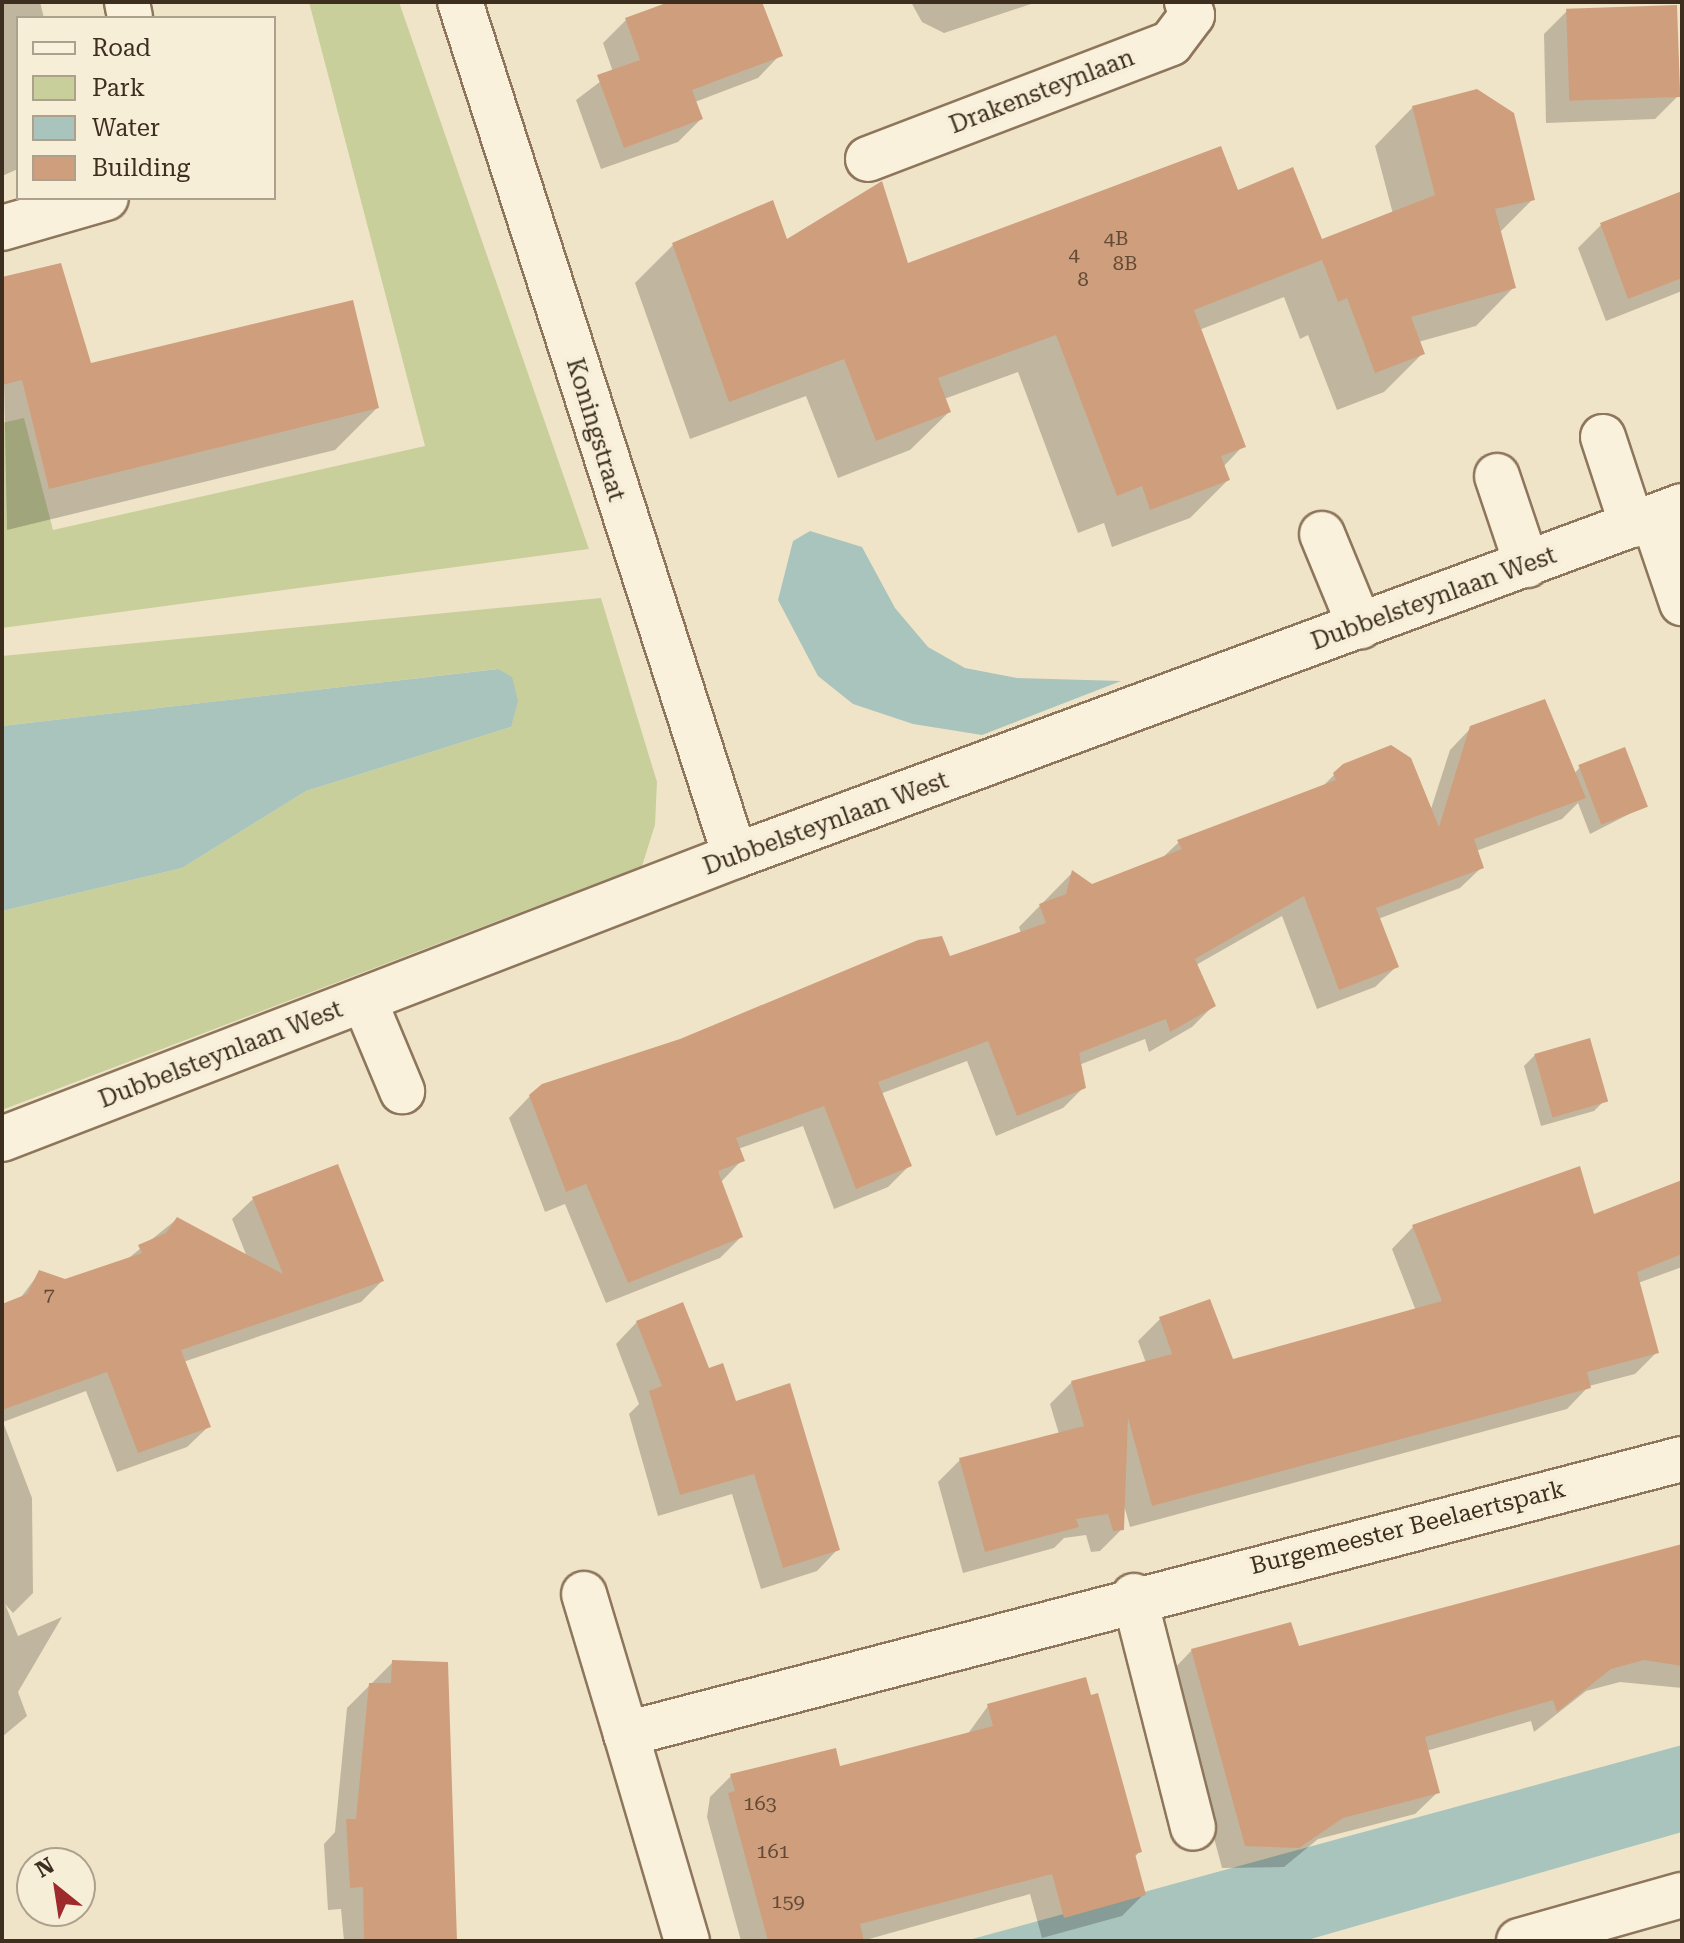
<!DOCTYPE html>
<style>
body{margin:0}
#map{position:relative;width:1684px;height:1943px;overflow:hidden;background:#f0e4c8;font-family:"Roboto Serif",serif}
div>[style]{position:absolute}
.green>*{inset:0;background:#c9cf9b}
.water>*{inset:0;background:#a9c4bc}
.shadow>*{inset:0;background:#0003}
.building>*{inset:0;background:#cf9f7d;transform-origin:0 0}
.roads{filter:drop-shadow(2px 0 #8d765c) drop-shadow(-2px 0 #8d765c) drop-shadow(0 2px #8d765c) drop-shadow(0 -2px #8d765c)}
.minor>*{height:44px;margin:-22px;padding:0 22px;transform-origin:22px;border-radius:22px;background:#faf1dc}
span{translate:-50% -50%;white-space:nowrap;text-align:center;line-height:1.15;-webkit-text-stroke:7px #f7eed8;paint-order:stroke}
.number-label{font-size:20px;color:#624a37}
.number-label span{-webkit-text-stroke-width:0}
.street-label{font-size:24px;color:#3d2e20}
.frame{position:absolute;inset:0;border:4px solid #3d2e20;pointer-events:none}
.legend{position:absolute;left:16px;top:16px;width:260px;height:184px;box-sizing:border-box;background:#f7eed8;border:2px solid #ada18e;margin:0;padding:10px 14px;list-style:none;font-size:24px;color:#3d2e20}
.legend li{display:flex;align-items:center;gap:16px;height:40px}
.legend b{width:40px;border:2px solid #ada18e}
.north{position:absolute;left:16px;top:1847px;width:80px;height:80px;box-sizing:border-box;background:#f7eed8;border:2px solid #ada18e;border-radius:50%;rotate:330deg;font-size:22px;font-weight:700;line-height:32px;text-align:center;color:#3d2e20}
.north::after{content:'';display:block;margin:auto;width:28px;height:36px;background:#9e2a2b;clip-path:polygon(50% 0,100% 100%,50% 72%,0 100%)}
</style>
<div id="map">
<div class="green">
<div style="clip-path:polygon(309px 2px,399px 2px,589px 549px,2px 628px,2px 423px,24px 418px,53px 530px,425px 446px)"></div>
<div style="clip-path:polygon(601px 598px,657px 782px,655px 825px,642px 866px,2px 1110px,2px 911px,182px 868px,306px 791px,511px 727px,497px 669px,2px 726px,2px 656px)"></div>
</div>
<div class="water">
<div style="clip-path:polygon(810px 531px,862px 547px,895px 608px,928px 647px,965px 668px,1017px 678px,1121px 681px,982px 735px,913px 724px,853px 704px,818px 676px,778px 600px,793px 541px)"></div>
<div style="clip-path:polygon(498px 669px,512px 677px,518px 701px,511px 727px,306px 791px,182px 868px,2px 911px,2px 726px)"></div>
<div style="clip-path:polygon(1682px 1745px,1682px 1832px,1304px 1941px,965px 1941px)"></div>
</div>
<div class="shadow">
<div style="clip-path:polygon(2px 2px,40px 2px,44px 18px,18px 18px,18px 169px,2px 176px)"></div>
<div style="clip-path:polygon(674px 2px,760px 2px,780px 55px,758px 78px,695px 102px,701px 119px,678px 142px,601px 169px,576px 100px,613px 72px,603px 43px,626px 20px)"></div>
<div style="clip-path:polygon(1037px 2px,944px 33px,922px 22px,912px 4px)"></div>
<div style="clip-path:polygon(1567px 11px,1678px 96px,1655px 119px,1546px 123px,1544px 34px)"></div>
<div style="clip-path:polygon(1413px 107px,1533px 199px,1499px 233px,1514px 287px,1476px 326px,1418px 342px,1422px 354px,1384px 392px,1337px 410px,1308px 335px,1300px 339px,1284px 297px,1199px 330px,1243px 446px,1223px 467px,1228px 480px,1190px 518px,1112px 547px,1104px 523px,1078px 533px,1018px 372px,944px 399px,949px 412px,910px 450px,838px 478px,806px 396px,690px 439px,635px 283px,673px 245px,786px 242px,907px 266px,1237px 193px,1321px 242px,1393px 214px,1375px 146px)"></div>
<div style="clip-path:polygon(1682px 193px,1682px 291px,1606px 321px,1578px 248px,1601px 225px)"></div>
<div style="clip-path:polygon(2px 280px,89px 366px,377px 408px,335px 450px,7px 530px)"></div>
<div style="clip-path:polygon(1471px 728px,1574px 774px,1580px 767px,1645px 806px,1590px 834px,1578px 803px,1562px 819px,1476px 851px,1482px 867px,1460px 888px,1378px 919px,1397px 966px,1375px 987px,1317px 1009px,1282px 916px,1196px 965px,1213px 1006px,1192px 1027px,1149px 1052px,1145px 1039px,1079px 1065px,1084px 1087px,1063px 1108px,996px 1136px,967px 1061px,880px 1094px,909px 1166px,888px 1187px,834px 1209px,803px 1126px,738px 1149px,742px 1160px,720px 1183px,741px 1237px,720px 1258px,606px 1303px,565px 1204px,545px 1212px,509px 1118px,530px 1096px,1021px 933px,1019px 927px,1072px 873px,1092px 886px,1161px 859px,1179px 842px,1320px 789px,1344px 765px,1430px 812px,1450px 750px)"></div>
<div style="clip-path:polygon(1535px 1055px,1605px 1100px,1594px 1111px,1541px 1126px,1524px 1066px)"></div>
<div style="clip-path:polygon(1682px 1182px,1682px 1267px,1638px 1283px,1657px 1352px,1635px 1374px,1589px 1386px,1567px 1409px,1130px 1527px,1124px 1505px,1122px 1529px,1100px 1551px,1091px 1552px,1086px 1535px,1064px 1538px,1054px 1548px,963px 1573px,938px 1482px,960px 1460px,1059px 1434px,1050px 1404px,1072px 1382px,1146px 1363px,1138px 1341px,1160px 1319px,1232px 1362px,1416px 1311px,1392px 1249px,1413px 1227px,1592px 1216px)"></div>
<div style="clip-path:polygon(253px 1199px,382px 1281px,361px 1302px,183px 1362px,208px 1427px,187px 1447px,117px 1472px,86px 1391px,3px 1422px,32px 1498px,33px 1593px,13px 1613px,5px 1604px,18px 1636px,62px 1617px,18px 1692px,27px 1716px,2px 1737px,2px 1310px,9px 1313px,40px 1272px,65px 1281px,125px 1261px,177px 1219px,247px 1257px,232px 1219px)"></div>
<div style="clip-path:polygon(637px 1322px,708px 1371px,735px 1404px,838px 1549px,817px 1571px,761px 1589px,732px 1494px,658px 1516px,629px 1414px,639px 1404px,616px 1344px)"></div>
<div style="clip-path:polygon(1682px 1545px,1682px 1688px,1620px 1682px,1586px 1691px,1534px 1732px,1531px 1721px,1426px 1751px,1438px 1792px,1415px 1814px,1318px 1839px,1284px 1867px,1222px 1868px,1170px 1673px,1192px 1650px,1298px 1648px)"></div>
<div style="clip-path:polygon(393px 1662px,457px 1941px,344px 1941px,341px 1909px,328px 1910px,324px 1844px,335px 1832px,347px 1708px)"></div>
<div style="clip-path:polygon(988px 1706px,1140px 1851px,1134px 1858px,1144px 1894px,1122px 1916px,1042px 1938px,1030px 1894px,862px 1941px,741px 1941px,707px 1817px,710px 1797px,731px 1776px,839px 1768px,967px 1735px)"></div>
</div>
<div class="building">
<div style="clip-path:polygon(669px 2px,762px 2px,783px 56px,692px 90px,703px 119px,624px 148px,597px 75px,640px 60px,625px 18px)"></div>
<div style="left:1677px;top:5px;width:92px;height:111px;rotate:88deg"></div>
<div style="clip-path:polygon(1477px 89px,1514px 113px,1535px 200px,1495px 209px,1516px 288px,1411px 317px,1425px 354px,1375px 373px,1347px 298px,1338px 302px,1322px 260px,1194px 310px,1246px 447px,1221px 456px,1230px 480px,1150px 510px,1142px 486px,1117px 496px,1056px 335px,938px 378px,951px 412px,876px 441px,844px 359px,729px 402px,672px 243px,773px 200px,787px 239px,882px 181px,908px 263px,1221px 146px,1238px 190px,1293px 167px,1322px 239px,1435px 195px,1412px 106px)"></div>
<div style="clip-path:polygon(1682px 191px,1682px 278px,1628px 299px,1600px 223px)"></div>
<div style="clip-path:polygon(61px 263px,91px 363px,353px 300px,379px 408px,49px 489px,22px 380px,2px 385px,2px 277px)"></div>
<div style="clip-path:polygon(1545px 699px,1586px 798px,1474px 839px,1484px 868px,1376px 908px,1399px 967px,1339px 990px,1304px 896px,1195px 959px,1216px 1006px,1170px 1032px,1166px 1019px,1079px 1053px,1086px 1088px,1017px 1116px,988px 1041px,878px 1082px,912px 1166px,856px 1189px,824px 1106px,736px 1138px,745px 1161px,718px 1171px,743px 1237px,628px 1283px,586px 1184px,566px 1192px,529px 1095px,542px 1084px,680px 1039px,918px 940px,942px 936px,950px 956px,1046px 923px,1039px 904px,1066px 894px,1072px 870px,1092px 884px,1182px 849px,1177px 840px,1336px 780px,1333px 773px,1343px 764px,1391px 745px,1411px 758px,1439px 827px,1470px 726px)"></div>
<div style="left:1625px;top:747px;width:64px;height:50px;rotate:69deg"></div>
<div style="left:1590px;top:1038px;width:66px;height:58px;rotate:74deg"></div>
<div style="clip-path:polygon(338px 1164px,384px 1281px,181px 1350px,211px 1427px,138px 1453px,107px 1372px,2px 1410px,2px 1304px,27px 1294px,39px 1270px,65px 1279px,142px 1253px,138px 1245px,166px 1233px,177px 1217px,283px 1274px,252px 1197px)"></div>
<div style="clip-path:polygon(1580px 1166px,1594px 1214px,1682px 1180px,1682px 1254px,1637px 1272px,1659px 1353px,1587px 1372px,1591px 1388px,1152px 1506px,1128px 1418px,1124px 1530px,1113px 1531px,1108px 1514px,1076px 1519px,1079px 1527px,985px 1552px,959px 1458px,1084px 1426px,1071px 1381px,1172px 1354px,1159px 1317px,1210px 1299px,1233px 1359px,1442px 1301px,1412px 1225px)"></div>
<div style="clip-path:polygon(683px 1302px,709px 1368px,723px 1363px,736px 1401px,790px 1383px,840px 1550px,783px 1568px,754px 1474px,680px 1495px,649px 1391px,662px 1386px,636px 1321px)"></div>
<div style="clip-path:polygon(1682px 1544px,1682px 1666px,1644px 1660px,1611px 1669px,1557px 1712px,1553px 1700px,1425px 1737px,1440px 1793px,1343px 1818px,1299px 1848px,1245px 1846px,1191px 1649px,1291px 1622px,1299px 1646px)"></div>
<div style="clip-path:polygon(392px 1660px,448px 1662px,457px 1941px,364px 1941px,363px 1887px,350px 1888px,346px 1819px,356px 1819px,369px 1683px,391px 1683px)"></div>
<div style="clip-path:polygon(1086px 1677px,1091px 1695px,1098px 1693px,1142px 1852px,1135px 1854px,1146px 1895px,1064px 1918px,1052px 1874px,860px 1924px,864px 1941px,768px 1941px,728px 1793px,735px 1791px,730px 1774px,836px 1748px,840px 1766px,993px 1726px,987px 1704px)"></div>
</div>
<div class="roads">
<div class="minor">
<div style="left:127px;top:2px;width:16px;rotate:79deg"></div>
<div style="left:460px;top:2px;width:897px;rotate:72.15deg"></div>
<div style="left:868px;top:159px;width:324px;rotate:-20.9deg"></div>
<div style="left:1171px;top:43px;width:35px;rotate:-53deg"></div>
<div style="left:1192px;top:15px;width:14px;rotate:-111deg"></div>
<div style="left:2px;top:228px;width:108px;rotate:-16.1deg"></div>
<div style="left:1603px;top:437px;width:93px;rotate:71.8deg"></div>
<div style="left:1497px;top:476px;width:94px;rotate:71.4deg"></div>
<div style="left:1653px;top:518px;width:90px;rotate:71.2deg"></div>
<div style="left:1322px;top:534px;width:100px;rotate:67.6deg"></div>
<div style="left:364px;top:1000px;width:99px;rotate:67.3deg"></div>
<div style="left:2px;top:1139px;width:786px;rotate:-21.11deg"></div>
<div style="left:735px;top:856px;width:1010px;rotate:-20.28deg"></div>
<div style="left:584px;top:1594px;width:146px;rotate:73.3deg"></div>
<div style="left:1134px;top:1596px;width:239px;rotate:75.7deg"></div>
<div style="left:687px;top:1941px;width:216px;rotate:-106.4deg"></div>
<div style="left:626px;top:1734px;width:1091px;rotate:-14.6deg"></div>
<div style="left:1519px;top:1941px;width:169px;rotate:-15.8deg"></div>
</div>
</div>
<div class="number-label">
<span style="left:1116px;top:238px">4B</span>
<span style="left:1074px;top:254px">4</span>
<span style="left:1125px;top:263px">8B</span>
<span style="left:1083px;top:279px">8</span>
<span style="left:49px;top:1295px">7</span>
<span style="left:760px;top:1803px">163</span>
<span style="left:773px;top:1851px">161</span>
<span style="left:788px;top:1901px">159</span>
</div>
<div class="street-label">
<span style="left:1042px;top:92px;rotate:-21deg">Drakensteynlaan</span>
<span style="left:595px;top:430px;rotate:73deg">Koningstraat</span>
<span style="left:1434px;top:599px;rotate:-20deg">Dubbelsteynlaan West</span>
<span style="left:826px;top:824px;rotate:-20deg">Dubbelsteynlaan West</span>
<span style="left:221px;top:1055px;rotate:-21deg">Dubbelsteynlaan West</span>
<span style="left:1408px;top:1528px;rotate:-14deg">Burgemeester Beelaertspark</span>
</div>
<div class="frame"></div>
<ul class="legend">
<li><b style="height:10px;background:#faf1dc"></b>Road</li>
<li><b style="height:22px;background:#c9cf9b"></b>Park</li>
<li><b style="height:22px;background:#a9c4bc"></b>Water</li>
<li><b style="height:22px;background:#cf9f7d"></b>Building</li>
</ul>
<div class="north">N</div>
</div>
